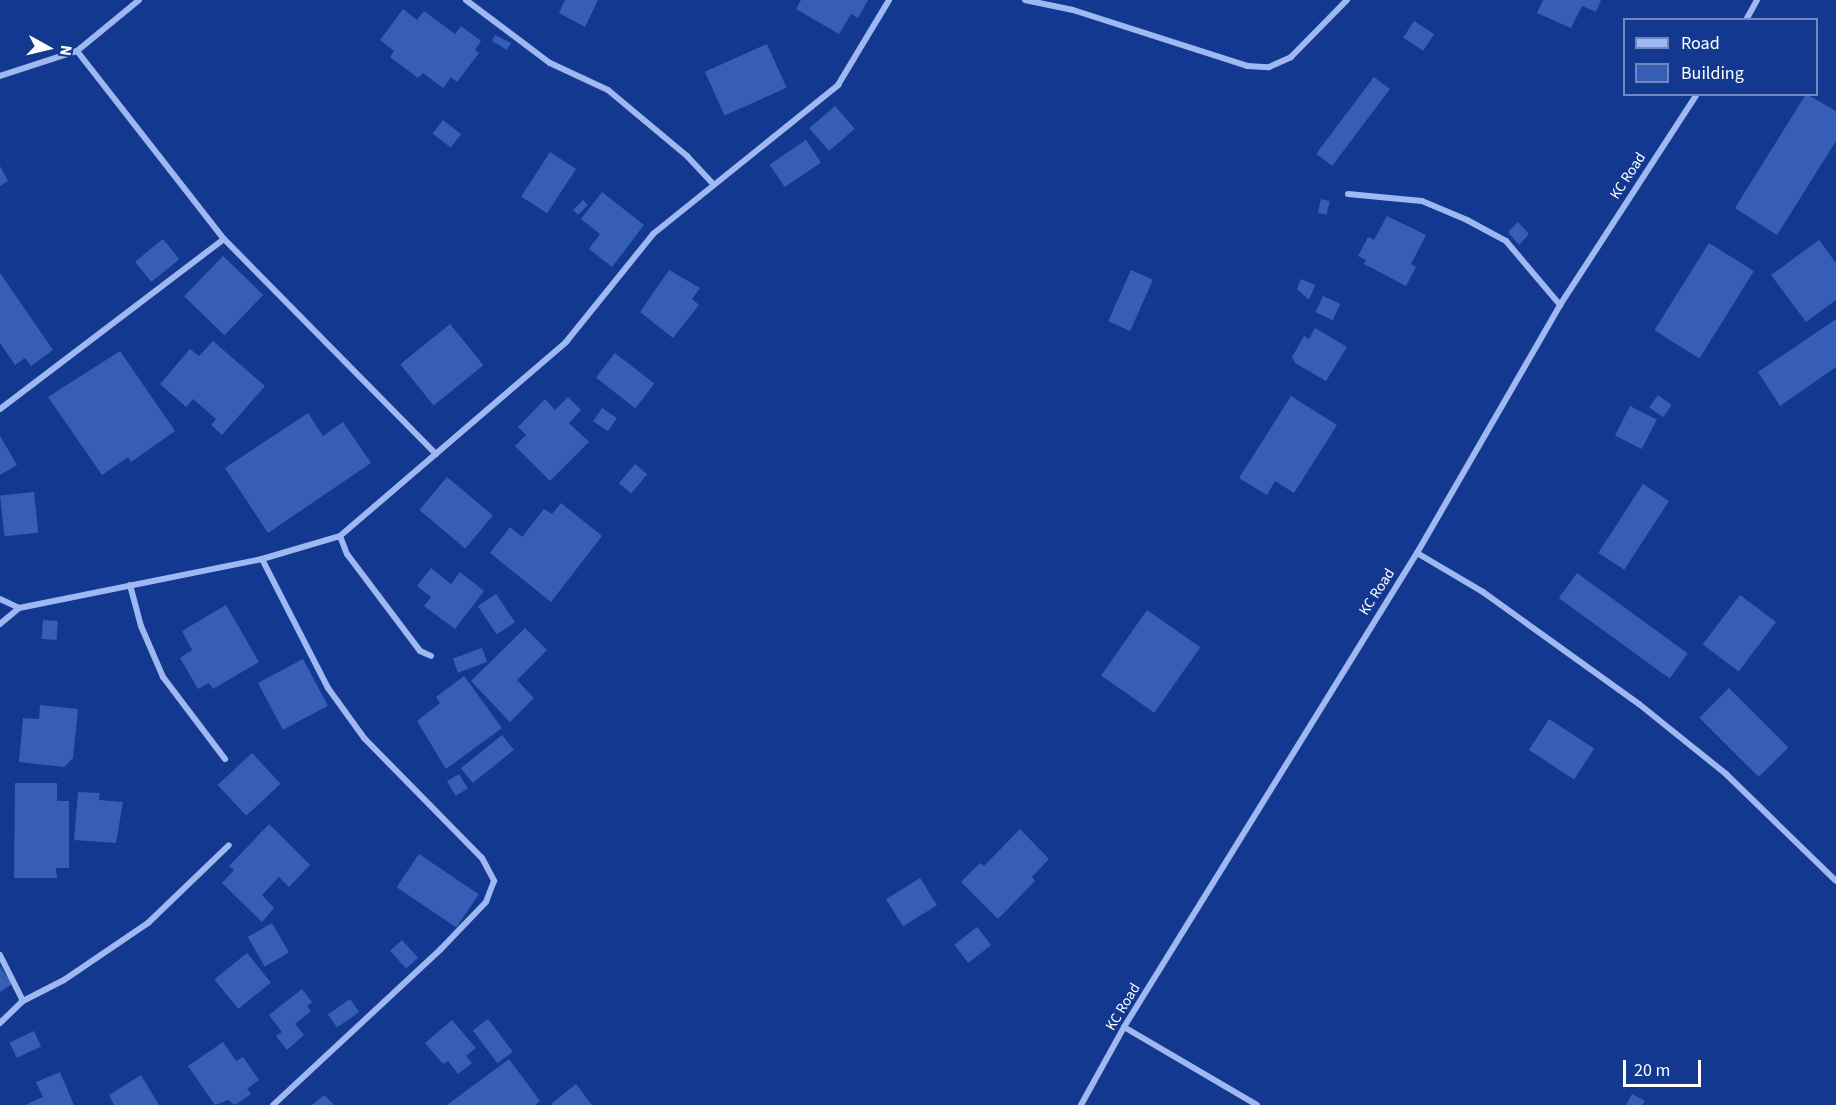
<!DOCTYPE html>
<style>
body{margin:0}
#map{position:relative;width:1836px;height:1105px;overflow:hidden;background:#133890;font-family:"Source Sans 3",sans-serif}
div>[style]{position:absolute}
.building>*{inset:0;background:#375eb7;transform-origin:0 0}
.minor>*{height:6px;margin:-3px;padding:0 3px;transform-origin:3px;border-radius:3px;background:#9fb8f1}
span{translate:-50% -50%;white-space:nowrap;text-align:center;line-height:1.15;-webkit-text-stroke:6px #133890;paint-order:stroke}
.street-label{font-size:15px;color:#fff}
.legend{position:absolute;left:1623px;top:18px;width:195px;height:78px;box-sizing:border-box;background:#133890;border:2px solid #7188bc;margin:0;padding:8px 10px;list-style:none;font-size:18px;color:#fff}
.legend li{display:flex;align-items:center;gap:12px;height:30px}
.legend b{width:30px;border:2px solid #7188bc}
.north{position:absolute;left:18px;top:18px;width:60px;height:60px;-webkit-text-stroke:4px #133890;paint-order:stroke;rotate:98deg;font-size:16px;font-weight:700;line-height:24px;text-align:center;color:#fff}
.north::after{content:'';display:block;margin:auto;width:21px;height:27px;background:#fff;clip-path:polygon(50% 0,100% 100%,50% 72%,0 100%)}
.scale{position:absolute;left:1623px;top:1060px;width:78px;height:27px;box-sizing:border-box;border:3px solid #fff;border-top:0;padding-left:8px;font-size:18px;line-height:21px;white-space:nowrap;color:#fff;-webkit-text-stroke:4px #133890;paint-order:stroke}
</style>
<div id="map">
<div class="building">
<div style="clip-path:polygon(565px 0,598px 0,585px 27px,559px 13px)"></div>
<div style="clip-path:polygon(801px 0,868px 0,858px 18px,851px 14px,839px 34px,796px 9px)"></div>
<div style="clip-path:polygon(1543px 0,1601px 0,1596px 12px,1582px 6px,1571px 28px,1537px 13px)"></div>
<div style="clip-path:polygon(403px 9px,417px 20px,424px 11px,455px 34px,461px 26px,481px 41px,475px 50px,479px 53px,457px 82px,451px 77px,443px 88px,423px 73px,418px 78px,390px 57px,394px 51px,380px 40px)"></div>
<div style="left:1414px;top:21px;width:24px;height:20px;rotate:33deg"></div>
<div style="clip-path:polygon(495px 35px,511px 43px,507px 50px,492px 41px)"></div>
<div style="left:767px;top:44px;width:48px;height:68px;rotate:66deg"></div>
<div style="left:1374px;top:77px;width:20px;height:96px;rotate:37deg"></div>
<div style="clip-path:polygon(1806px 94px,1836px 111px,1836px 141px,1777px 235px,1735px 208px)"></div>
<div style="left:835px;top:106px;width:30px;height:34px;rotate:49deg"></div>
<div style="left:443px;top:120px;width:23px;height:17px;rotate:38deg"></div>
<div style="left:806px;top:140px;width:27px;height:44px;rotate:56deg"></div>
<div style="left:550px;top:152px;width:31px;height:53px;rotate:33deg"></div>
<div style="clip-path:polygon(0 166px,8px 181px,0 186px)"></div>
<div style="clip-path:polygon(602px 192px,644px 225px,612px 267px,589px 249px,600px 234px,581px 219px)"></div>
<div style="left:1321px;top:199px;width:9px;height:14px;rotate:13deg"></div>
<div style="left:583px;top:200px;width:7px;height:14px;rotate:45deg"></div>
<div style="clip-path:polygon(1387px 216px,1426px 235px,1411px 264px,1416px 267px,1406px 286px,1364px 264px,1366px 260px,1358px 256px,1368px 237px,1374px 240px)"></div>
<div style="clip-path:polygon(1518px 222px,1529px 234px,1519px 245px,1508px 232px)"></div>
<div style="left:163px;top:239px;width:26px;height:36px;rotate:51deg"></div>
<div style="clip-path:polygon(1819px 240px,1836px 263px,1836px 300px,1806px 322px,1771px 275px)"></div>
<div style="left:1709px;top:243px;width:53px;height:103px;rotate:32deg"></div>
<div style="left:223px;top:256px;width:56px;height:56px;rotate:44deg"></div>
<div style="clip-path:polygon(669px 270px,700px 288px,692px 299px,699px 305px,673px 338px,640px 312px)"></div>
<div style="left:1131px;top:270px;width:24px;height:56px;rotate:24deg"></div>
<div style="clip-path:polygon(0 273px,53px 350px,31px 366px,25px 358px,15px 365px,0 343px)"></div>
<div style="clip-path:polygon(1301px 279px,1315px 285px,1309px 300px,1297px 289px)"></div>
<div style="left:1323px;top:296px;width:19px;height:18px;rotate:25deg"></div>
<div style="clip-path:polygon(1836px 319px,1836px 367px,1780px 406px,1758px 372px)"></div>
<div style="left:450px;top:324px;width:53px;height:64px;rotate:51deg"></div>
<div style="clip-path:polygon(1315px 328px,1347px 347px,1326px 381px,1295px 363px,1292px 357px,1304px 336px,1309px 339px)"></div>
<div style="clip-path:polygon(213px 341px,265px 386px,222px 435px,211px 425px,216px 419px,193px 399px,186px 407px,160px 384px,190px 349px,199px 356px)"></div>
<div style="clip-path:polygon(120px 351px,175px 431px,131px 462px,128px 457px,102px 475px,48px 397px)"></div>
<div style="left:615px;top:353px;width:50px;height:31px;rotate:38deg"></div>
<div style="left:1658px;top:395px;width:17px;height:15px;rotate:36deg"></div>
<div style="clip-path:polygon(1291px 396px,1337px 425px,1294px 493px,1275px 481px,1267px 495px,1239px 478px)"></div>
<div style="clip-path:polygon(568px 397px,581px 410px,569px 423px,589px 442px,550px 481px,515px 446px,526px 435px,518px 427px,545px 399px,555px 410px)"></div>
<div style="left:1630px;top:406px;width:30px;height:33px;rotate:27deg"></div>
<div style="left:602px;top:408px;width:18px;height:16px;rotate:34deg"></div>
<div style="clip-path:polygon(308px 413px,323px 436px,343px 422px,371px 463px,268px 533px,225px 468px)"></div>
<div style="clip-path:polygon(0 436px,17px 465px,0 475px)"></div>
<div style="left:635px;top:464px;width:16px;height:25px;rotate:40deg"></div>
<div style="left:447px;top:477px;width:60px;height:43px;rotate:40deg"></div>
<div style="left:1643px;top:484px;width:31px;height:82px;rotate:33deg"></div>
<div style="left:34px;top:492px;width:41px;height:34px;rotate:84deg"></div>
<div style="clip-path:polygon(561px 503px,602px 536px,551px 602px,490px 553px,510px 527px,522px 537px,544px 509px,552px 514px)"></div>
<div style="clip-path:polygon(431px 568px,451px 584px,460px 572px,484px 591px,455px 629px,424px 606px,431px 597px,417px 586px)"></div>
<div style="left:1577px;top:573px;width:137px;height:31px;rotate:36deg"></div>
<div style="left:496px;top:594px;width:34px;height:22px;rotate:56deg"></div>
<div style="left:1740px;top:595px;width:45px;height:62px;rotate:37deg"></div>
<div style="clip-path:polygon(226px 605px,259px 662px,213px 689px,209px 683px,198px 689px,180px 658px,192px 650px,182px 631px)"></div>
<div style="left:1147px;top:610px;width:65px;height:80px;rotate:35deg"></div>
<div style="left:43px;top:620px;width:15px;height:19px;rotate:4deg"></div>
<div style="clip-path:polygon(525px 628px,547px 650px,517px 680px,534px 698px,510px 722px,471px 681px)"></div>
<div style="left:482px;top:648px;width:15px;height:31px;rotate:70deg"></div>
<div style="left:303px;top:659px;width:53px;height:51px;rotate:62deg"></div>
<div style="clip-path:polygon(464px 676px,502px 728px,446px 769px,417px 721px,440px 703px,436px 697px)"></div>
<div style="left:1729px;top:688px;width:84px;height:42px;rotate:45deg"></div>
<div style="clip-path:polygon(40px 705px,78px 709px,73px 758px,64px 767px,19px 762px,23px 718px,39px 719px)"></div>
<div style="left:1549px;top:719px;width:54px;height:37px;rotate:33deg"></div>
<div style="left:502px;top:735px;width:19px;height:53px;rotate:51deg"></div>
<div style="left:252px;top:753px;width:42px;height:47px;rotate:47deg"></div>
<div style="left:459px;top:774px;width:17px;height:14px;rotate:59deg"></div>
<div style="clip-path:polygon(15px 783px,57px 783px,57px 801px,69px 801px,69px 868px,56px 868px,57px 878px,14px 878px)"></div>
<div style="clip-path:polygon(78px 792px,100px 793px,99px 800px,123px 802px,116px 843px,74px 840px)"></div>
<div style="clip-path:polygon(269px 824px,310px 865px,289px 887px,279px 877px,262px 895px,274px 908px,262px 922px,222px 883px,234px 870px,229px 866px)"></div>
<div style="clip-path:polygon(1020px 829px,1049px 859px,1032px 877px,1035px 881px,998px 919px,961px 882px,980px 863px,984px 866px)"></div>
<div style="left:419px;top:854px;width:72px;height:40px;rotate:34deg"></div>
<div style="left:920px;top:878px;width:32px;height:40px;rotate:58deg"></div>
<div style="left:272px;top:923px;width:34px;height:28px;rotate:60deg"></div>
<div style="left:977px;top:927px;width:23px;height:29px;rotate:52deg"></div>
<div style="left:402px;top:940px;width:24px;height:16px;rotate:48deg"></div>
<div style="left:247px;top:953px;width:38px;height:42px;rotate:51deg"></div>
<div style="clip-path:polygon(0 966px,12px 984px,0 992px)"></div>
<div style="clip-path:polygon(302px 989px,312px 1002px,307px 1006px,311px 1011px,295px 1024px,304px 1035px,287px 1050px,276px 1036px,282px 1032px,269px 1015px)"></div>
<div style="left:350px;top:999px;width:16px;height:27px;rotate:55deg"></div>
<div style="left:488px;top:1019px;width:41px;height:19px;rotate:53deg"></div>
<div style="clip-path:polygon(452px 1020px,476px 1048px,466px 1056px,472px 1063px,458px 1074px,448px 1061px,443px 1064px,425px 1043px)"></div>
<div style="left:34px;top:1031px;width:17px;height:27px;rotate:65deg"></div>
<div style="clip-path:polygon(223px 1042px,236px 1061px,243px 1057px,259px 1080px,247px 1089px,251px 1094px,235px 1105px,228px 1100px,215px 1105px,188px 1066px)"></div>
<div style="clip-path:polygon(509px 1059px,540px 1101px,535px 1105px,447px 1105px)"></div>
<div style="clip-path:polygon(60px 1072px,74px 1105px,25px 1105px,43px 1097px,36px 1082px)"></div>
<div style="clip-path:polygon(141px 1075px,159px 1105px,114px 1105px,109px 1095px)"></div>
<div style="clip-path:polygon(576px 1084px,592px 1105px,553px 1105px,552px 1103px)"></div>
<div style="clip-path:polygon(1632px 1094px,1645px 1101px,1642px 1105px,1626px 1105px)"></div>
<div style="clip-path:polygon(324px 1095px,334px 1105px,312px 1105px)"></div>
</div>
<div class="minor">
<div style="left:466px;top:0;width:105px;rotate:36.9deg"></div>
<div style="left:550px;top:63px;width:64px;rotate:25deg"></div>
<div style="left:608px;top:90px;width:103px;rotate:39.9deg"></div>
<div style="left:687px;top:156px;width:38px;rotate:47deg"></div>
<div style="left:1025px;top:0;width:49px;rotate:11.8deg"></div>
<div style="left:1073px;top:10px;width:183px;rotate:17.8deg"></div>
<div style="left:1247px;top:66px;width:22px;rotate:3deg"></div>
<div style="left:1269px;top:67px;width:24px;rotate:-24deg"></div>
<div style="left:1291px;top:57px;width:80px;rotate:-45.5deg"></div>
<div style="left:1746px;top:20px;width:23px;rotate:-61deg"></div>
<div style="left:77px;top:51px;width:239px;rotate:52deg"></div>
<div style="left:224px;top:239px;width:302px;rotate:45.4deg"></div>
<div style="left:0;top:76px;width:81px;rotate:-18deg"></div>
<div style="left:77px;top:51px;width:80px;rotate:-39.4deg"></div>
<div style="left:1348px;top:194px;width:74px;rotate:5.4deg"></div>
<div style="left:1422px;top:201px;width:49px;rotate:22.9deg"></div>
<div style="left:1467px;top:220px;width:44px;rotate:28.3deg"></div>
<div style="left:1506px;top:241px;width:84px;rotate:49.8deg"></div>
<div style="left:0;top:409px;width:281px;rotate:-37.2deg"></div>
<div style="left:340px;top:536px;width:19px;rotate:69deg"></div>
<div style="left:347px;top:554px;width:121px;rotate:53deg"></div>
<div style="left:420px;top:651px;width:12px;rotate:24deg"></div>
<div style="left:1417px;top:553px;width:77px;rotate:30.6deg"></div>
<div style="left:1483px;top:592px;width:192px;rotate:35.7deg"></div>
<div style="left:1639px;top:704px;width:112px;rotate:38.8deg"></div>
<div style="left:1726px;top:774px;width:153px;rotate:44.2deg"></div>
<div style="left:262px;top:559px;width:145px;rotate:62.9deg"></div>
<div style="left:328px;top:688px;width:62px;rotate:54.2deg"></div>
<div style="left:364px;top:738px;width:168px;rotate:45.5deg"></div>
<div style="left:482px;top:858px;width:26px;rotate:62deg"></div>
<div style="left:494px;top:881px;width:22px;rotate:111deg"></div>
<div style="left:486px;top:902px;width:65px;rotate:133.8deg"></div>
<div style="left:441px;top:949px;width:229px;rotate:137.1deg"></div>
<div style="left:130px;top:585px;width:42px;rotate:75deg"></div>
<div style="left:141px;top:626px;width:56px;rotate:66.7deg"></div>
<div style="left:163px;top:677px;width:103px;rotate:52.9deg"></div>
<div style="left:0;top:599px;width:21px;rotate:25deg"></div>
<div style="left:0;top:624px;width:25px;rotate:-40deg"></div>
<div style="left:19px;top:608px;width:248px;rotate:-11.4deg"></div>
<div style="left:262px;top:559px;width:81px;rotate:-16.4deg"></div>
<div style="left:340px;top:536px;width:298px;rotate:-40.6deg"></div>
<div style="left:566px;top:342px;width:139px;rotate:-51.1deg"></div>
<div style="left:653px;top:234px;width:238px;rotate:-38.8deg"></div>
<div style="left:838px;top:85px;width:99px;rotate:-59deg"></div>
<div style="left:0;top:955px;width:51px;rotate:63.4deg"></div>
<div style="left:0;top:1023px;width:32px;rotate:-44deg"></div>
<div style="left:23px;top:1001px;width:46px;rotate:-27.1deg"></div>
<div style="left:64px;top:980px;width:102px;rotate:-34.2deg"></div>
<div style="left:148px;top:923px;width:112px;rotate:-43.9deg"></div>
<div style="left:1124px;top:1027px;width:154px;rotate:30.4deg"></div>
<div style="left:1081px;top:1105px;width:89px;rotate:-61.1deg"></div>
<div style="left:1124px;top:1027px;width:557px;rotate:-58.28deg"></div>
<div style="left:1417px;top:553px;width:286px;rotate:-60deg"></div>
<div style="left:1560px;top:305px;width:252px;rotate:-57deg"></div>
</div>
<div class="street-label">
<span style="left:1628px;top:176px;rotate:-57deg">KC Road</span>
<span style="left:1377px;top:592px;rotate:-57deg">KC Road</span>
<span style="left:1123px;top:1007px;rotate:-59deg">KC Road</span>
</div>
<ul class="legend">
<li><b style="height:8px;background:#9fb8f1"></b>Road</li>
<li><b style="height:16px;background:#375eb7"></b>Building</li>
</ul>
<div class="north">N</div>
<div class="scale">20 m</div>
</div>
